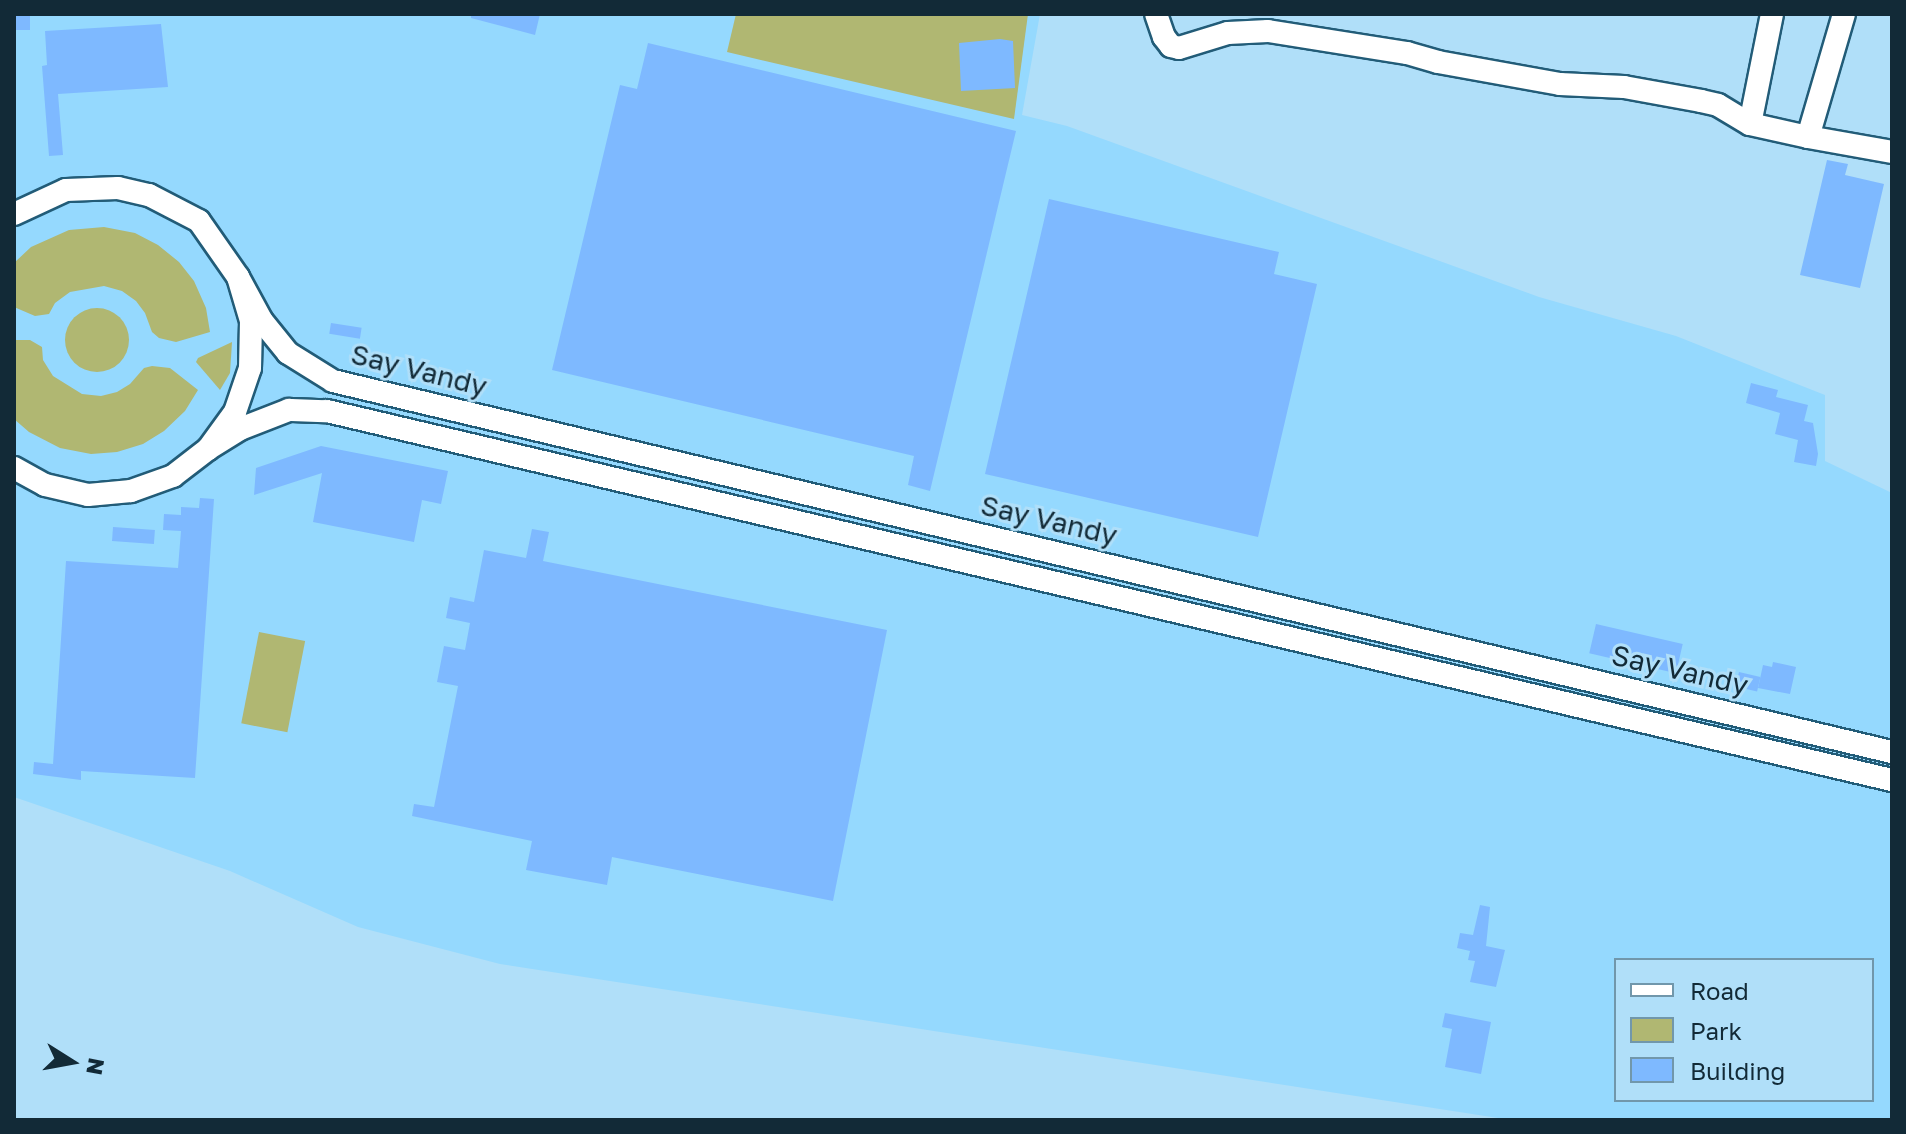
<!DOCTYPE html>
<style>
body{margin:0}
#map{position:relative;width:1906px;height:1134px;overflow:hidden;background:#b0dff9;font-family:"Golos Text",sans-serif}
div>[style]{position:absolute}
.built>*{inset:0;background:#95d9fe}
.green>*{inset:0;background:#b0b772;transform-origin:0 0}
.round{border-radius:50%}
.building>*{inset:0;background:#7eb9ff;transform-origin:0 0}
.roads{filter:drop-shadow(2px 0 #225c78) drop-shadow(-2px 0 #225c78) drop-shadow(0 2px #225c78) drop-shadow(0 -2px #225c78)}
.minor>*{height:22px;margin:-11px;padding:0 11px;transform-origin:11px;border-radius:11px;background:#fff}
span{translate:-50% -50%;white-space:nowrap;text-align:center;line-height:1.15;-webkit-text-stroke:6px #b0dff9;paint-order:stroke}
.street-label{font-size:28px;color:#122a37}
.frame{position:absolute;inset:0;border:16px solid #122a37;pointer-events:none}
.legend{position:absolute;left:1614px;top:958px;width:260px;height:144px;box-sizing:border-box;background:#b0dff9;border:2px solid #7197ab;margin:0;padding:10px 14px;list-style:none;font-size:24px;color:#122a37}
.legend li{display:flex;align-items:center;gap:16px;height:40px}
.legend b{width:40px;border:2px solid #7197ab}
.north{position:absolute;left:32px;top:1022px;width:80px;height:80px;-webkit-text-stroke:6px #b0dff9;paint-order:stroke;rotate:101deg;font-size:22px;font-weight:700;line-height:32px;text-align:center;color:#122a37}
.north::after{content:'';display:block;margin:auto;width:28px;height:36px;background:#122a37;clip-path:polygon(50% 0,100% 100%,50% 72%,0 100%)}
</style>
<div id="map">
<div class="built">
<div style="clip-path:polygon(evenodd,14px 14px,1040px 14px,1022px 115px,1067px 126px,1539px 297px,1676px 336px,1825px 395px,1825px 461px,1892px 493px,1892px 1120px,1511px 1120px,500px 964px,358px 927px,230px 871px,14px 797px,14px 14px,1616px 960px,1872px 960px,1872px 1100px,1616px 1100px,1616px 960px)"></div>
</div>
<div class="green">
<div style="clip-path:polygon(736px 14px,1028px 14px,1014px 119px,727px 52px)"></div>
<div style="clip-path:polygon(104px 227px,135px 233px,158px 245px,179px 262px,194px 281px,206px 308px,210px 332px,176px 342px,159px 338px,152px 332px,145px 313px,136px 301px,122px 291px,104px 286px,70px 292px,55px 303px,49px 314px,35px 316px,14px 307px,14px 263px,31px 247px,69px 230px)"></div>
<div class="round" style="left:65px;top:308px;width:64px;height:64px"></div>
<div style="clip-path:polygon(14px 340px,30px 340px,42px 347px,43px 360px,53px 376px,82px 394px,101px 396px,117px 392px,130px 384px,144px 368px,152px 366px,170px 368px,198px 390px,185px 411px,164px 431px,143px 444px,117px 452px,91px 454px,60px 448px,29px 432px,14px 419px)"></div>
<div style="clip-path:polygon(232px 342px,230px 373px,220px 390px,196px 362px,198px 358px)"></div>
<div style="left:259px;top:632px;width:47px;height:93px;rotate:11deg"></div>
</div>
<div class="building">
<div style="left:14px;top:14px;width:16px;height:16px"></div>
<div style="clip-path:polygon(471px 14px,540px 14px,535px 35px,471px 18px)"></div>
<div style="clip-path:polygon(161px 24px,168px 87px,58px 94px,63px 155px,49px 156px,42px 66px,47px 65px,45px 31px)"></div>
<div style="clip-path:polygon(1000px 39px,1013px 41px,1015px 88px,961px 91px,959px 43px)"></div>
<div style="clip-path:polygon(648px 43px,1016px 131px,930px 491px,908px 485px,914px 456px,552px 370px,620px 85px,637px 89px)"></div>
<div style="clip-path:polygon(1827px 160px,1848px 164px,1845px 175px,1884px 184px,1860px 288px,1800px 275px)"></div>
<div style="clip-path:polygon(1049px 199px,1279px 252px,1274px 274px,1317px 284px,1258px 537px,985px 474px)"></div>
<div style="left:331px;top:323px;width:31px;height:11px;rotate:9deg"></div>
<div style="clip-path:polygon(1751px 383px,1778px 390px,1776px 397px,1808px 405px,1804px 421px,1813px 423px,1818px 454px,1816px 466px,1794px 462px,1798px 440px,1775px 434px,1780px 413px,1746px 403px)"></div>
<div style="clip-path:polygon(321px 446px,448px 471px,441px 504px,422px 500px,414px 542px,313px 522px,322px 473px,254px 495px,256px 468px)"></div>
<div style="clip-path:polygon(200px 498px,214px 499px,195px 778px,81px 771px,81px 780px,33px 774px,34px 762px,53px 764px,66px 561px,178px 568px,181px 531px,163px 530px,164px 514px,181px 515px,181px 507px,199px 508px)"></div>
<div style="left:113px;top:527px;width:42px;height:14px;rotate:4deg"></div>
<div style="clip-path:polygon(532px 529px,549px 532px,543px 561px,887px 630px,833px 901px,612px 857px,607px 885px,526px 870px,532px 841px,412px 816px,414px 804px,434px 807px,458px 686px,437px 682px,444px 646px,465px 650px,470px 623px,446px 618px,450px 597px,474px 602px,484px 550px,526px 558px)"></div>
<div style="left:1596px;top:624px;width:89px;height:30px;rotate:13deg"></div>
<div style="clip-path:polygon(1773px 662px,1796px 667px,1790px 694px,1758px 688px,1763px 665px,1772px 667px)"></div>
<div style="left:1739px;top:672px;width:22px;height:15px;rotate:13deg"></div>
<div style="clip-path:polygon(1480px 905px,1490px 907px,1486px 946px,1505px 950px,1496px 987px,1470px 982px,1475px 961px,1468px 960px,1470px 951px,1457px 948px,1460px 933px,1473px 935px)"></div>
<div style="clip-path:polygon(1445px 1013px,1491px 1022px,1481px 1074px,1445px 1067px,1452px 1029px,1442px 1027px)"></div>
</div>
<div class="roads">
<div class="minor">
<div style="left:1156px;top:14px;width:24px;rotate:71deg"></div>
<div style="left:1164px;top:37px;width:11px;rotate:52deg"></div>
<div style="left:1171px;top:46px;width:8px;rotate:14deg"></div>
<div style="left:1179px;top:48px;width:51px;rotate:-17deg"></div>
<div style="left:1228px;top:33px;width:40px;rotate:-2.9deg"></div>
<div style="left:1268px;top:31px;width:141px;rotate:9deg"></div>
<div style="left:1407px;top:53px;width:32px;rotate:16deg"></div>
<div style="left:1438px;top:62px;width:124px;rotate:10.2deg"></div>
<div style="left:1560px;top:84px;width:64px;rotate:2.7deg"></div>
<div style="left:1624px;top:87px;width:78px;rotate:10.3deg"></div>
<div style="left:1701px;top:101px;width:17px;rotate:13deg"></div>
<div style="left:1718px;top:105px;width:37px;rotate:31deg"></div>
<div style="left:1772px;top:14px;width:112px;rotate:101.3deg"></div>
<div style="left:1750px;top:124px;width:59px;rotate:12.6deg"></div>
<div style="left:1844px;top:14px;width:128px;rotate:106.3deg"></div>
<div style="left:1808px;top:137px;width:85px;rotate:10.1deg"></div>
<div style="left:14px;top:214px;width:57px;rotate:-24.8deg"></div>
<div style="left:66px;top:190px;width:52px;rotate:-2.2deg"></div>
<div style="left:118px;top:188px;width:32px;rotate:13deg"></div>
<div style="left:149px;top:195px;width:56px;rotate:27.5deg"></div>
<div style="left:199px;top:221px;width:68px;rotate:55.1deg"></div>
<div style="left:238px;top:277px;width:46px;rotate:73.5deg"></div>
<div style="left:251px;top:321px;width:47px;rotate:91.2deg"></div>
<div style="left:250px;top:368px;width:46px;rotate:108.8deg"></div>
<div style="left:235px;top:412px;width:46px;rotate:126.1deg"></div>
<div style="left:208px;top:449px;width:44px;rotate:142.4deg"></div>
<div style="left:173px;top:476px;width:45px;rotate:160.3deg"></div>
<div style="left:131px;top:491px;width:43px;rotate:174.7deg"></div>
<div style="left:88px;top:495px;width:44px;rotate:-166.9deg"></div>
<div style="left:45px;top:485px;width:35px;rotate:-151deg"></div>
<div style="left:238px;top:277px;width:50px;rotate:61.4deg"></div>
<div style="left:262px;top:321px;width:41px;rotate:50.9deg"></div>
<div style="left:288px;top:353px;width:53px;rotate:31.9deg"></div>
<div style="left:333px;top:381px;width:1603px;rotate:13.39deg"></div>
<div style="left:208px;top:449px;width:38px;rotate:-32deg"></div>
<div style="left:240px;top:429px;width:53px;rotate:-21.2deg"></div>
<div style="left:289px;top:410px;width:38px;rotate:2deg"></div>
<div style="left:327px;top:411px;width:1608px;rotate:13.27deg"></div>
</div>
</div>
<div class="street-label">
<span style="left:419px;top:370px;rotate:14deg">Say Vandy</span>
<span style="left:1049px;top:520px;rotate:13deg">Say Vandy</span>
<span style="left:1680px;top:670px;rotate:13deg">Say Vandy</span>
</div>
<div class="frame"></div>
<ul class="legend">
<li><b style="height:10px;background:#fff"></b>Road</li>
<li><b style="height:22px;background:#b0b772"></b>Park</li>
<li><b style="height:22px;background:#7eb9ff"></b>Building</li>
</ul>
<div class="north">N</div>
</div>
